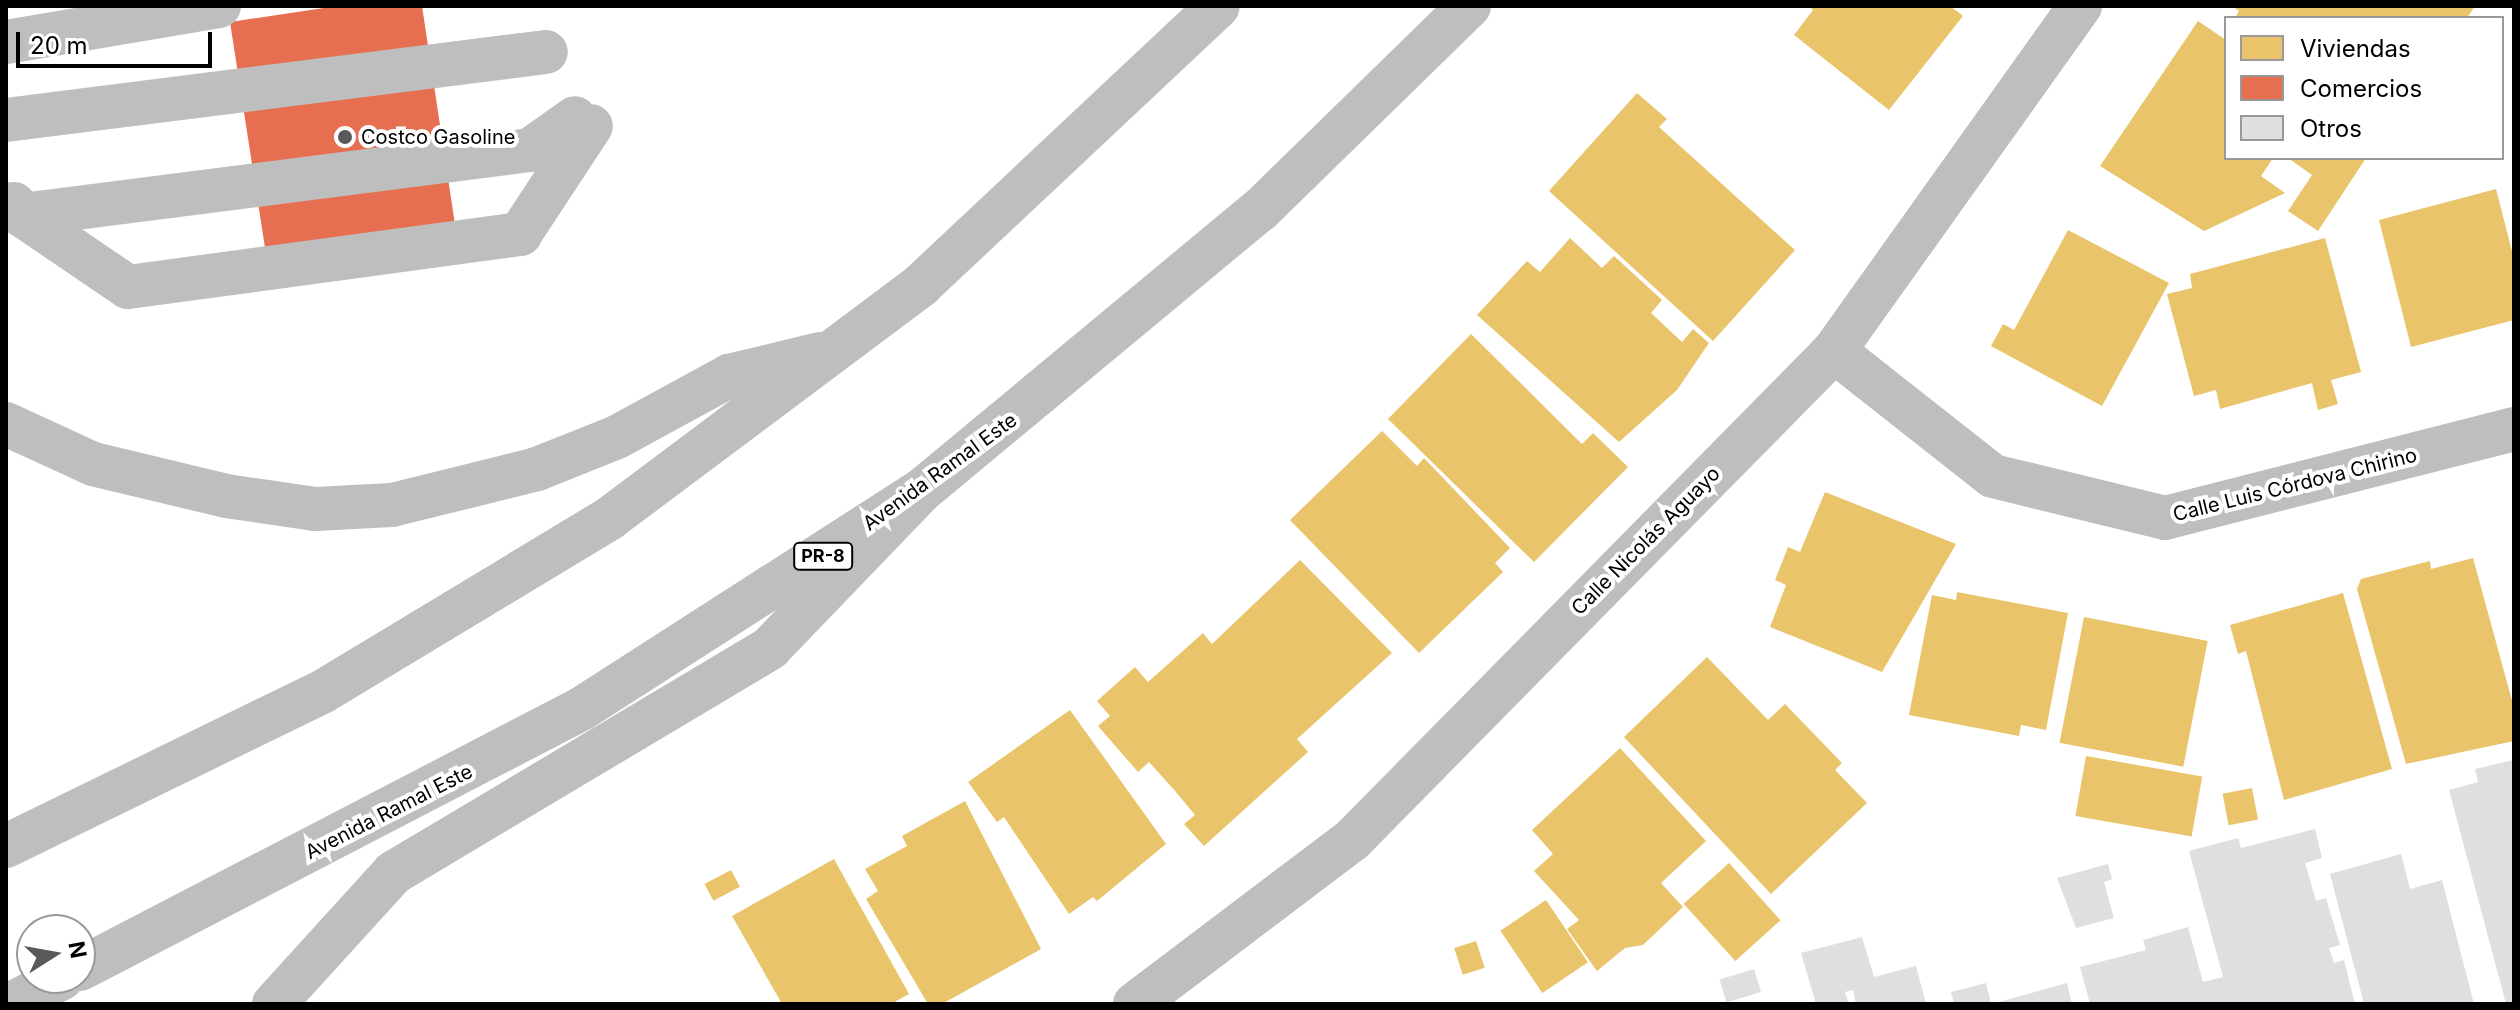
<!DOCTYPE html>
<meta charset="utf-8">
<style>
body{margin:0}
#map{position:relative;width:2520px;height:1010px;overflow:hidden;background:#fff;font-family:Inter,sans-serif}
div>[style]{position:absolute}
.homes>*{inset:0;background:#e9c46a;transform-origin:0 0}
.shops>*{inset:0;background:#e76f51}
.building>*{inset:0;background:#dfdfdf;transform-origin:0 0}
.street>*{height:44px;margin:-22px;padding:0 22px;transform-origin:22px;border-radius:22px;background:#bebebe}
.primary>*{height:44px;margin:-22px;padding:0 22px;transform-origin:22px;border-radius:22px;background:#bebebe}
.highway>*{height:44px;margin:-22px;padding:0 22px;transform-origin:22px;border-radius:22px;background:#bebebe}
.dots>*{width:22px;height:22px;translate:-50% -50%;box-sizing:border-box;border:4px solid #fff;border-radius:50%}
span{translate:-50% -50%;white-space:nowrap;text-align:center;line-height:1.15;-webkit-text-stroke:8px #fff;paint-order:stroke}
.shield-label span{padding:2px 6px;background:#fff;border:2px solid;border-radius:6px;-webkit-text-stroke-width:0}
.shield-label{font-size:18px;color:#000;font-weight:700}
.poi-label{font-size:20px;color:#000}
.left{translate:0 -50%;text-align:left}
.street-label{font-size:20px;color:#000}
.frame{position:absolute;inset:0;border:8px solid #000;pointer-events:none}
.legend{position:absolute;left:2224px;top:16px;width:280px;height:144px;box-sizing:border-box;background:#fff;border:2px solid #999;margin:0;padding:10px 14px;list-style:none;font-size:24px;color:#000}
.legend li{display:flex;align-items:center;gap:16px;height:40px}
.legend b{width:40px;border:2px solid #999}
.north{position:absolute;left:16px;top:914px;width:80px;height:80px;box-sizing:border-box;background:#fff;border:2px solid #999;border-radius:50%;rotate:79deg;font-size:22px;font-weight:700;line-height:32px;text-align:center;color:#000}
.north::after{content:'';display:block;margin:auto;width:28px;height:36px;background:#595959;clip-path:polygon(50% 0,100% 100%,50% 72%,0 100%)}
.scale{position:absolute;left:16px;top:32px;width:196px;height:36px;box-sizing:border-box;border:4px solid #000;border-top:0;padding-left:10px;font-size:24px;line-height:28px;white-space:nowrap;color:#000;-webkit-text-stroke:6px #fff;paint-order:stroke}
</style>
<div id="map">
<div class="homes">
<div style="clip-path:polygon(1809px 6px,1950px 6px,1963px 16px,1889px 110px,1794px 35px,1813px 10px)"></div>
<div style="clip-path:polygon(2232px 6px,2475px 6px,2467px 18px,2235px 18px,2239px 11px)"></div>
<div style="clip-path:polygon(2198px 21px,2226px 40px,2226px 158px,2273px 158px,2261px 176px,2285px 193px,2204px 231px,2100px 166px)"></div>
<div style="clip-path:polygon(1637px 93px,1667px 119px,1659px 127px,1795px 250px,1713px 341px,1549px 191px)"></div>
<div style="clip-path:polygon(2288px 158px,2366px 158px,2318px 231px,2288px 211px,2312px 175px)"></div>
<div style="clip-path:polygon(2496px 189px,2514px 259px,2514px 320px,2411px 347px,2379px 220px)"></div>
<div style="clip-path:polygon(2068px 230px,2169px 283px,2102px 406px,1991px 346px,2003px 324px,2014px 330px)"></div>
<div style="clip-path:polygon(1570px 238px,1602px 268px,1614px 256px,1662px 300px,1651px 313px,1682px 342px,1693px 329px,1709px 343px,1677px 390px,1619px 442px,1477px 315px,1527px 261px,1540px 272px)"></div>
<div style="clip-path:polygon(2325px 238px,2361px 372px,2331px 380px,2338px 404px,2318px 410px,2312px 383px,2220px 409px,2216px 390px,2194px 396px,2167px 294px,2192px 288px,2190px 274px)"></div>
<div style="clip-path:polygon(1471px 334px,1582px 444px,1593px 433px,1628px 467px,1534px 562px,1388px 419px)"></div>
<div style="clip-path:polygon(1382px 431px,1417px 466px,1424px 458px,1510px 548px,1495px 563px,1503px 572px,1419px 653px,1290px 520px)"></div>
<div style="clip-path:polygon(1825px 492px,1956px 544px,1882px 672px,1770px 627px,1786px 585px,1775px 580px,1788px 547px,1800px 552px)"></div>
<div style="clip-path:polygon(2473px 558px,2514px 708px,2514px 741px,2406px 764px,2357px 589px,2361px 579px,2430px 561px,2431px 569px)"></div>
<div style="clip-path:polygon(1300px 560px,1392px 653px,1297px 739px,1308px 752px,1204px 846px,1184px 824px,1195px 815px,1176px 792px,1149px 762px,1138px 772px,1098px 726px,1110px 716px,1097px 701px,1135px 667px,1148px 682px,1203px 633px,1212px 644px)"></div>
<div style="clip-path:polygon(1957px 592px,2068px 613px,2046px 730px,2021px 725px,2019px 736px,1909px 715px,1932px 595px,1956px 600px)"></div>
<div style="clip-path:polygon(2343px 593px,2392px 769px,2284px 800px,2246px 651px,2238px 654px,2230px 625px)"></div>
<div style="left:2084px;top:617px;width:126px;height:128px;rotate:11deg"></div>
<div style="clip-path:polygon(1707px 657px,1768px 720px,1785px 704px,1842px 763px,1835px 770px,1867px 803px,1771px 894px,1624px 737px)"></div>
<div style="clip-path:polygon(1070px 710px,1166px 844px,1097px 901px,1093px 897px,1069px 914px,1004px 817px,997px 822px,968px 782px)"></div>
<div style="clip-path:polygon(1620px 748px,1706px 841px,1661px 883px,1683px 907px,1643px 945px,1625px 948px,1597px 971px,1567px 929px,1579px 920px,1534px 871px,1553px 854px,1532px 830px)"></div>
<div style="left:2086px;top:756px;width:118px;height:61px;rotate:10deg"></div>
<div style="left:2252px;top:788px;width:32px;height:30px;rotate:79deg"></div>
<div style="clip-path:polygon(965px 801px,1041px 949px,942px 1004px,928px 1004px,866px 899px,878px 891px,865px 869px,907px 846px,902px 836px)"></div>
<div style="clip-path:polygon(834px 859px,909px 994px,891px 1004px,782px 1004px,732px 916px)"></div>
<div style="left:1729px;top:863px;width:77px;height:61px;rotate:48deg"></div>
<div style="left:731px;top:870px;width:19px;height:30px;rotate:62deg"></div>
<div style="left:1546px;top:900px;width:75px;height:55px;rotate:56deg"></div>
<div style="left:1476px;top:941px;width:28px;height:23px;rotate:72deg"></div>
</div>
<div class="shops">
<div style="clip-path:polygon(337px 6px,422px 6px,459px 251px,270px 280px,230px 22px)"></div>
</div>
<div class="building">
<div style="clip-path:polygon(2513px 760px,2514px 1003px,2506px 1004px,2449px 790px,2478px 782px,2475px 769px)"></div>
<div style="clip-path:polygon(2315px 829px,2322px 858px,2305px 863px,2316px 901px,2326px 898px,2340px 945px,2329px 948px,2334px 963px,2344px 960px,2355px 1004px,2090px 1004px,2080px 967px,2146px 950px,2143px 940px,2188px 927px,2203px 982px,2223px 977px,2189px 851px,2238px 838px,2241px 848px)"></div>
<div style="clip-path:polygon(2401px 854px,2410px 889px,2442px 880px,2474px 1004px,2364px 1004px,2330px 874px)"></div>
<div style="clip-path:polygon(2108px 864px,2112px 879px,2104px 882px,2114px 918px,2076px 928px,2057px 878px)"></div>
<div style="clip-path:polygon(1862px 937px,1874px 977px,1916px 966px,1926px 1004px,1856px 1004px,1853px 990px,1845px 992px,1849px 1004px,1816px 1004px,1801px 953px)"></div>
<div style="left:1754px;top:969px;width:24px;height:36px;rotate:73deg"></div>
<div style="clip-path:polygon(1986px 983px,1991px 1004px,1954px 1004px,1951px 992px)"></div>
<div style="clip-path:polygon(2067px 983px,2072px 1004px,1995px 1004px,1995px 1003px)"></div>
</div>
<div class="street">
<div style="left:6px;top:42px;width:216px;rotate:-9.6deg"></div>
<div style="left:6px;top:120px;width:544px;rotate:-7.18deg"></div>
<div style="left:14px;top:204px;width:14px;rotate:54deg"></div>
<div style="left:22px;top:215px;width:512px;rotate:-7.29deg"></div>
<div style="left:530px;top:150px;width:55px;rotate:-35.4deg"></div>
<div style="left:22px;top:215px;width:128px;rotate:34.2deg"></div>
<div style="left:128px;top:287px;width:396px;rotate:-7.7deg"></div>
<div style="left:520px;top:234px;width:129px;rotate:-56.7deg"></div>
<div style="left:1834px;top:351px;width:202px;rotate:38.2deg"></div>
<div style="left:1993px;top:476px;width:177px;rotate:13.7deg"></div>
<div style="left:2165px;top:518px;width:360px;rotate:-14.3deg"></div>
<div style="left:1135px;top:1004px;width:272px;rotate:-37.1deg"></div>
<div style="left:1352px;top:840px;width:687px;rotate:-45.41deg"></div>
<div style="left:1834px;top:351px;width:424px;rotate:-54.5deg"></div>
</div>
<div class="primary">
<div style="left:6px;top:424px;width:96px;rotate:24.7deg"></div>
<div style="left:93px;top:464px;width:137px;rotate:13.5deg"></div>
<div style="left:226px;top:496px;width:90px;rotate:8.3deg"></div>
<div style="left:315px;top:509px;width:77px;rotate:-3deg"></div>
<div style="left:392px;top:505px;width:149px;rotate:-13.9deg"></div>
<div style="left:537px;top:469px;width:86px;rotate:-21.8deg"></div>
<div style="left:617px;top:437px;width:128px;rotate:-28.6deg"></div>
<div style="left:729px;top:376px;width:94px;rotate:-13.6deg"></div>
<div style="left:6px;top:846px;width:352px;rotate:-26deg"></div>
<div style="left:322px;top:692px;width:336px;rotate:-31.1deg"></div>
<div style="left:610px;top:518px;width:389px;rotate:-36.8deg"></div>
<div style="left:921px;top:285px;width:407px;rotate:-43.2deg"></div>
<div style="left:80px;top:969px;width:564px;rotate:-27.43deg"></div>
<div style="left:581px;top:709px;width:404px;rotate:-32.7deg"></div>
<div style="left:921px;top:491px;width:440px;rotate:-39.7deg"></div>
<div style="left:1260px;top:210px;width:292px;rotate:-44.3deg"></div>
<div style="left:11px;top:1004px;width:57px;rotate:-27deg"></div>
</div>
<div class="highway">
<div style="left:274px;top:1004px;width:177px;rotate:-47.7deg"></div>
<div style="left:393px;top:873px;width:439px;rotate:-30.8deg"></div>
<div style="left:770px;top:648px;width:218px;rotate:-46.1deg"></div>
</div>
<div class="dots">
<div style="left:345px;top:137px;background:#595959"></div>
</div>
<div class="shield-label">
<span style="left:823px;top:556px">PR-8</span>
</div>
<div class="poi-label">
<span class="left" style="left:361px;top:137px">Costco Gasoline</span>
</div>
<div class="street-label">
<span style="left:940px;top:472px;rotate:-36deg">Avenida Ramal Este</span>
<span style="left:2295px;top:485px;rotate:-14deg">Calle Luis Córdova Chirino</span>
<span style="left:1646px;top:541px;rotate:-45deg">Calle Nicolás Aguayo</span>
<span style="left:389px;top:812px;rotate:-27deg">Avenida Ramal Este</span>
</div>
<div class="frame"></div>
<ul class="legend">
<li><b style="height:22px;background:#e9c46a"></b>Viviendas</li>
<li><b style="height:22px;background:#e76f51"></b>Comercios</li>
<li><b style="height:22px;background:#dfdfdf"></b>Otros</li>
</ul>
<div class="north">N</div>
<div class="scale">20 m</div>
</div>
